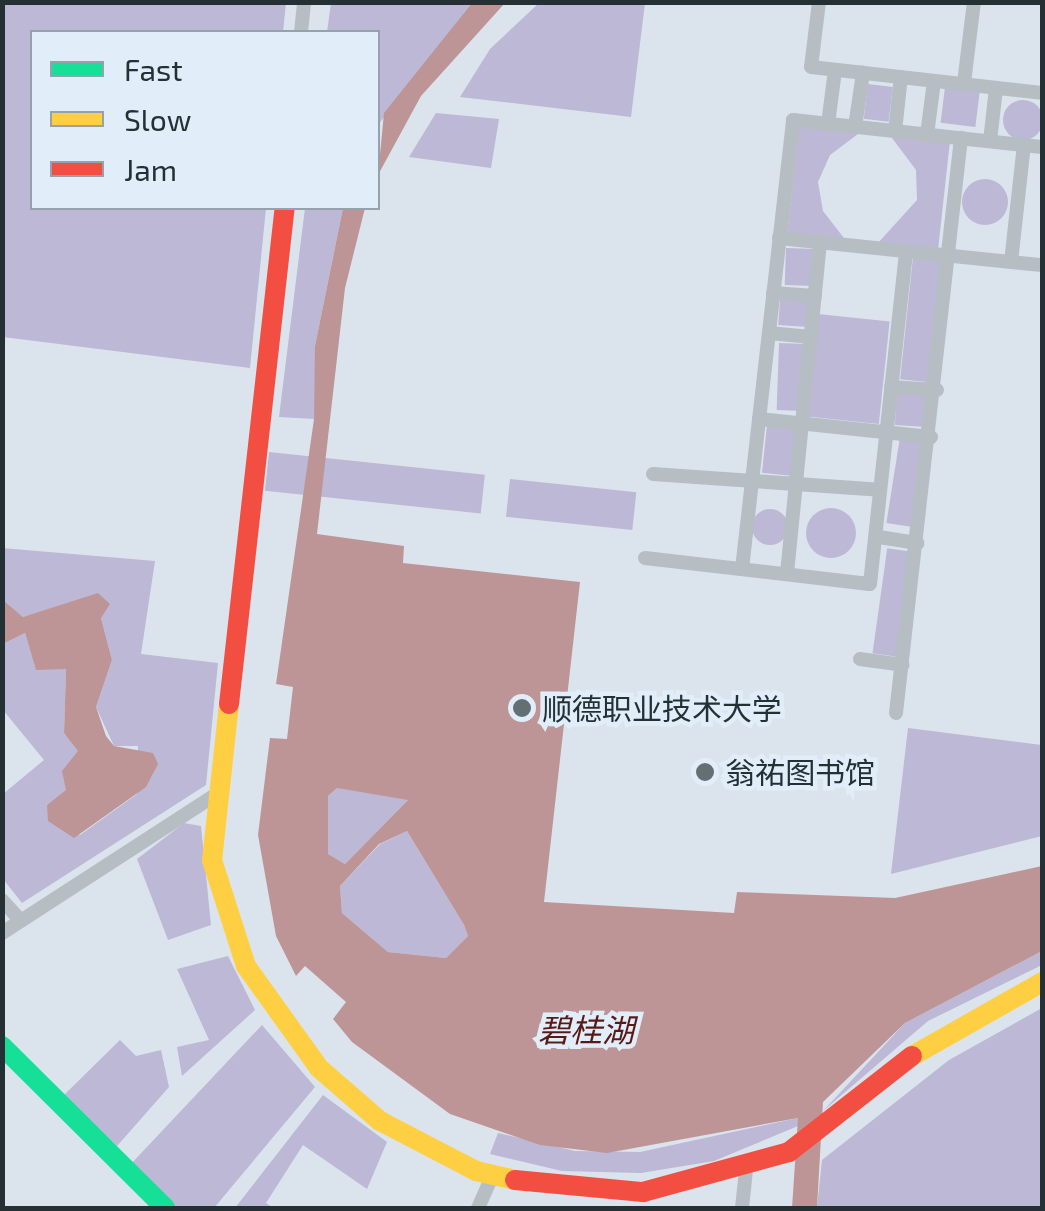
<!DOCTYPE html>
<meta charset="utf-8">
<style>
body{margin:0}
#map{position:relative;width:1045px;height:1211px;overflow:hidden;background:#dbe4ec;font-family:"Exo 2","Noto Sans SC",sans-serif}
div>[style]{position:absolute}
.green>*{inset:0;background:#bcb8d5;transform-origin:0 0}
.round{border-radius:50%}
.water>*{inset:0;background:#be9597}
.street>*{height:14px;margin:-7px;padding:0 7px;transform-origin:7px;border-radius:7px;background:#b6bec4}
.fast>*{height:20px;margin:-10px;padding:0 10px;transform-origin:10px;border-radius:10px;background:#16e098}
.slow>*{height:20px;margin:-10px;padding:0 10px;transform-origin:10px;border-radius:10px;background:#ffcf43}
.jam>*{height:20px;margin:-10px;padding:0 10px;transform-origin:10px;border-radius:10px;background:#f24e42}
.dots>*{width:28px;height:28px;translate:-50% -50%;box-sizing:border-box;border:5px solid #e1eefa;border-radius:50%}
span{translate:-50% -50%;white-space:nowrap;text-align:center;line-height:1.15;-webkit-text-stroke:9px #e1eefa;paint-order:stroke}
.poi-label{font-size:30px;color:#243034}
.left{translate:0 -50%;text-align:left}
.water-label{font-size:32px;color:#591917;font-style:italic}
.frame{position:absolute;inset:0;border:5px solid #243034;pointer-events:none}
.legend{position:absolute;left:30px;top:30px;width:350px;height:180px;box-sizing:border-box;background:#e1eefa;border:2px solid #95a2ab;margin:0;padding:12px 18px;list-style:none;font-size:30px;color:#243034}
.legend li{display:flex;align-items:center;gap:20px;height:50px}
.legend b{width:50px;border:2px solid #95a2ab}
</style>
<div id="map">
<div class="green">
<div style="clip-path:polygon(3px 2px,286px 3px,283px 32px,32px 32px,32px 208px,266px 208px,250px 368px,3px 337px)"></div>
<div style="clip-path:polygon(540px 2px,645px 3px,631px 117px,460px 97px,490px 49px)"></div>
<div style="clip-path:polygon(331px 3px,472px 3px,378px 125px,378px 32px,327px 32px)"></div>
<div style="left:868px;top:84px;width:25px;height:35px;rotate:7deg"></div>
<div style="left:945px;top:87px;width:35px;height:36px;rotate:7deg"></div>
<div class="round" style="left:1003px;top:100px;width:40px;height:40px"></div>
<div style="clip-path:polygon(436px 113px,499px 119px,491px 168px,409px 157px)"></div>
<div style="clip-path:polygon(799px 125px,862px 131px,830px 155px,818px 182px,823px 211px,847px 242px,787px 235px)"></div>
<div style="clip-path:polygon(889px 134px,950px 141px,938px 250px,877px 244px,917px 200px,916px 170px)"></div>
<div class="round" style="left:962px;top:179px;width:46px;height:46px"></div>
<div style="clip-path:polygon(305px 208px,343px 208px,315px 346px,315px 419px,279px 417px)"></div>
<div style="left:786px;top:248px;width:30px;height:37px;rotate:2deg"></div>
<div style="left:913px;top:257px;width:29px;height:123px;rotate:6deg"></div>
<div style="left:780px;top:300px;width:30px;height:25px;rotate:4deg"></div>
<div style="left:818px;top:314px;width:72px;height:103px;rotate:6deg"></div>
<div style="left:779px;top:343px;width:28px;height:67px;rotate:2deg"></div>
<div style="left:897px;top:393px;width:31px;height:32px;rotate:4deg"></div>
<div style="left:767px;top:425px;width:29px;height:48px;rotate:6deg"></div>
<div style="left:900px;top:437px;width:25px;height:87px;rotate:9deg"></div>
<div style="left:269px;top:452px;width:217px;height:39px;rotate:6deg"></div>
<div style="left:510px;top:479px;width:127px;height:38px;rotate:6deg"></div>
<div class="round" style="left:806px;top:508px;width:50px;height:50px"></div>
<div class="round" style="left:752px;top:509px;width:36px;height:36px"></div>
<div style="clip-path:polygon(2px 548px,155px 561px,141px 654px,218px 663px,206px 785px,22px 903px,3px 879px,3px 794px,44px 760px,3px 710px,3px 644px,25px 633px,36px 669px,66px 669px,64px 733px,79px 750px,66px 791px,47px 805px,80px 835px,137px 794px,138px 746px,114px 746px,96px 707px,112px 660px,101px 618px,86px 602px,23px 617px,3px 600px)"></div>
<div style="left:914px;top:552px;width:106px;height:27px;rotate:98deg"></div>
<div style="clip-path:polygon(908px 728px,1042px 745px,1042px 836px,891px 874px)"></div>
<div style="clip-path:polygon(337px 788px,391px 790px,408px 800px,345px 864px,328px 854px,328px 796px)"></div>
<div style="clip-path:polygon(184px 823px,201px 826px,211px 925px,168px 940px,137px 859px)"></div>
<div style="clip-path:polygon(407px 831px,464px 925px,468px 936px,446px 958px,388px 952px,342px 913px,340px 886px,380px 844px)"></div>
<div style="clip-path:polygon(1042px 951px,1042px 965px,928px 1021px,823px 1111px,905px 1023px)"></div>
<div style="clip-path:polygon(228px 956px,255px 1010px,182px 1076px,177px 1047px,209px 1040px,177px 969px)"></div>
<div style="clip-path:polygon(1042px 1008px,1042px 1208px,817px 1208px,822px 1160px,949px 1060px)"></div>
<div style="clip-path:polygon(262px 1025px,315px 1087px,214px 1208px,177px 1208px,129px 1166px)"></div>
<div style="clip-path:polygon(120px 1040px,136px 1056px,161px 1050px,169px 1087px,117px 1146px,64px 1095px)"></div>
<div style="clip-path:polygon(323px 1095px,387px 1142px,367px 1189px,303px 1145px,266px 1203px,273px 1208px,235px 1208px)"></div>
<div style="clip-path:polygon(798px 1118px,798px 1126px,714px 1161px,641px 1173px,562px 1171px,490px 1154px,498px 1133px,575px 1151px,640px 1152px)"></div>
</div>
<div class="water">
<div style="clip-path:polygon(472px 3px,505px 3px,421px 96px,378px 175px,384px 113px)"></div>
<div style="clip-path:polygon(evenodd,343px 208px,365px 208px,345px 288px,317px 534px,404px 546px,403px 563px,580px 582px,544px 902px,734px 913px,737px 892px,895px 898px,1042px 866px,1042px 951px,905px 1023px,823px 1102px,817px 1208px,792px 1208px,798px 1118px,607px 1153px,540px 1145px,450px 1114px,352px 1042px,333px 1019px,346px 1002px,305px 966px,296px 976px,276px 936px,258px 835px,270px 738px,287px 739px,293px 687px,276px 684px,314px 419px,315px 346px,343px 208px,337px 788px,408px 800px,345px 864px,328px 854px,328px 796px,337px 788px,343px 208px,407px 831px,464px 925px,468px 936px,446px 958px,388px 952px,342px 913px,340px 886px,379px 844px,407px 831px)"></div>
<div style="clip-path:polygon(98px 593px,110px 604px,101px 618px,112px 660px,96px 707px,106px 736px,114px 746px,153px 753px,158px 764px,146px 787px,74px 838px,48px 821px,47px 805px,66px 790px,62px 771px,78px 751px,64px 733px,66px 669px,36px 670px,25px 633px,3px 644px,3px 600px,23px 617px)"></div>
</div>
<div class="street">
<div style="left:819px;top:2px;width:65px;rotate:97deg"></div>
<div style="left:811px;top:67px;width:232px;rotate:6.4deg"></div>
<div style="left:301px;top:32px;width:30px;rotate:-84deg"></div>
<div style="left:964px;top:83px;width:82px;rotate:-83deg"></div>
<div style="left:828px;top:124px;width:54px;rotate:-82.6deg"></div>
<div style="left:855px;top:127px;width:55px;rotate:-81.6deg"></div>
<div style="left:895px;top:131px;width:54px;rotate:-83.7deg"></div>
<div style="left:927px;top:135px;width:54px;rotate:-82.6deg"></div>
<div style="left:990px;top:141px;width:53px;rotate:-83.5deg"></div>
<div style="left:779px;top:238px;width:264px;rotate:5.9deg"></div>
<div style="left:1011px;top:262px;width:118px;rotate:-83.7deg"></div>
<div style="left:773px;top:293px;width:42px;rotate:4.1deg"></div>
<div style="left:769px;top:333px;width:42px;rotate:5.4deg"></div>
<div style="left:891px;top:387px;width:46px;rotate:3.7deg"></div>
<div style="left:759px;top:419px;width:173px;rotate:6deg"></div>
<div style="left:653px;top:474px;width:227px;rotate:4deg"></div>
<div style="left:879px;top:537px;width:39px;rotate:9deg"></div>
<div style="left:645px;top:558px;width:226px;rotate:6.6deg"></div>
<div style="left:870px;top:584px;width:335px;rotate:-83.8deg"></div>
<div style="left:742px;top:569px;width:452px;rotate:-83.5deg"></div>
<div style="left:793px;top:120px;width:250px;rotate:6.2deg"></div>
<div style="left:787px;top:573px;width:332px;rotate:-84.3deg"></div>
<div style="left:860px;top:659px;width:43px;rotate:7.9deg"></div>
<div style="left:896px;top:713px;width:579px;rotate:-83.55deg"></div>
<div style="left:2px;top:900px;width:28px;rotate:48deg"></div>
<div style="left:2px;top:933px;width:256px;rotate:-32.9deg"></div>
<div style="left:478px;top:1208px;width:36px;rotate:-66deg"></div>
<div style="left:742px;top:1208px;width:37px;rotate:-84deg"></div>
</div>
<div class="fast">
<div style="left:2px;top:1046px;width:230px;rotate:44.8deg"></div>
</div>
<div class="slow">
<div style="left:229px;top:704px;width:157px;rotate:96.2deg"></div>
<div style="left:212px;top:860px;width:111px;rotate:72.2deg"></div>
<div style="left:246px;top:966px;width:125px;rotate:54.4deg"></div>
<div style="left:319px;top:1068px;width:81px;rotate:41deg"></div>
<div style="left:380px;top:1121px;width:108px;rotate:27.5deg"></div>
<div style="left:476px;top:1171px;width:40px;rotate:13deg"></div>
<div style="left:912px;top:1056px;width:150px;rotate:-29.6deg"></div>
</div>
<div class="jam">
<div style="left:229px;top:704px;width:499px;rotate:-83.6deg"></div>
<div style="left:515px;top:1180px;width:129px;rotate:5.4deg"></div>
<div style="left:643px;top:1192px;width:151px;rotate:-15.3deg"></div>
<div style="left:789px;top:1152px;width:156px;rotate:-38deg"></div>
</div>
<div class="dots">
<div style="left:522px;top:708px;background:#646f74"></div>
<div style="left:705px;top:772px;background:#646f74"></div>
</div>
<div class="poi-label">
<span class="left" style="left:542px;top:708px">顺德职业技术大学</span>
<span class="left" style="left:725px;top:772px">翁祐图书馆</span>
</div>
<div class="water-label">
<span style="left:586px;top:1029px">碧桂湖</span>
</div>
<div class="frame"></div>
<ul class="legend">
<li><b style="height:12px;background:#16e098"></b>Fast</li>
<li><b style="height:12px;background:#ffcf43"></b>Slow</li>
<li><b style="height:12px;background:#f24e42"></b>Jam</li>
</ul>
</div>
